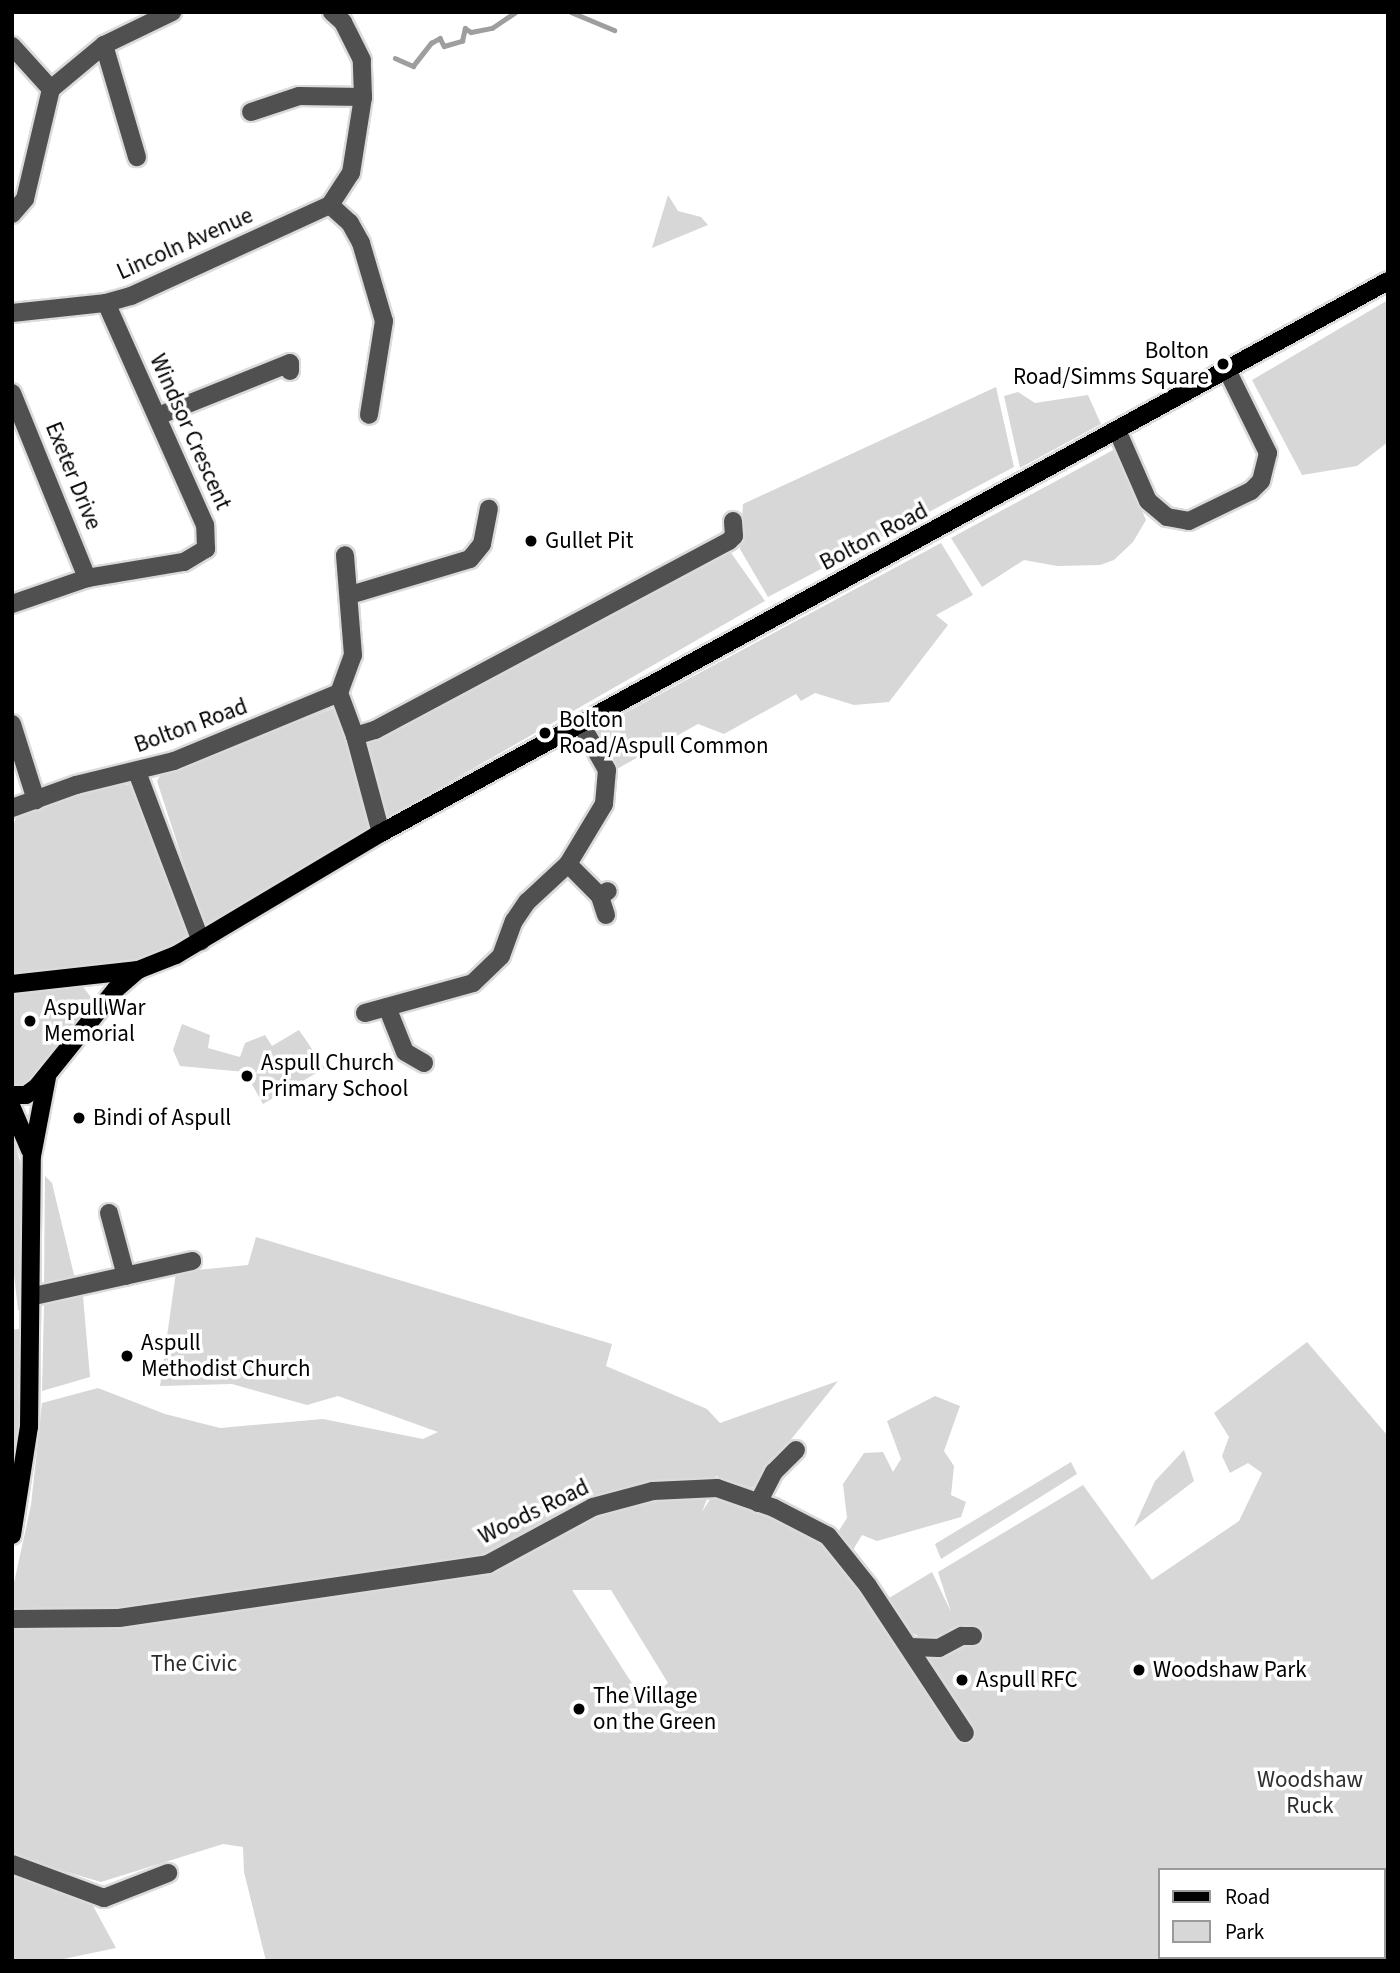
<!DOCTYPE html>
<style>
body{margin:0}
#map{position:relative;width:1400px;height:1973px;overflow:hidden;background:#fff;font-family:"Source Sans 3",sans-serif}
div>[style]{position:absolute}
.green>*{inset:0;background:#d7d7d7}
.stream>*{height:4.5px;margin:-2.25px;padding:0 2.25px;transform-origin:2.25px;border-radius:2.25px;background:#9e9e9e}
.roads{filter:drop-shadow(2px 0 #dbdbdb) drop-shadow(-2px 0 #dbdbdb) drop-shadow(0 2px #dbdbdb) drop-shadow(0 -2px #dbdbdb)}
.minor>*{height:18px;margin:-9px;padding:0 9px;transform-origin:9px;border-radius:9px;background:#505050}
.major>*{height:18px;margin:-9px;padding:0 9px;transform-origin:9px;border-radius:9px;background:#000}
.dots>*{width:19px;height:19px;translate:-50% -50%;box-sizing:border-box;border:4px solid #fff;border-radius:50%}
span{translate:-50% -50%;white-space:nowrap;text-align:center;line-height:1.15;-webkit-text-stroke:7px #fff;paint-order:stroke}
.street-label{font-size:23px;color:#000}
.poi-label{font-size:23px;color:#000}
.right{translate:-100% -50%;text-align:right}
.left{translate:0 -50%;text-align:left}
.park-label{font-size:23px;color:#2e2e2e}
.frame{position:absolute;inset:0;border:14px solid #000;pointer-events:none}
.legend{position:absolute;left:1158px;top:1868px;width:228px;height:91px;box-sizing:border-box;background:#fff;border:2px solid #999;margin:0;padding:9px 12px;list-style:none;font-size:21px;color:#000}
.legend li{display:flex;align-items:center;gap:14px;height:35px}
.legend b{width:35px;border:2px solid #999}
</style>
<div id="map">
<div class="green">
<div style="clip-path:polygon(668px 195px,678px 211px,701px 217px,708px 225px,652px 248px)"></div>
<div style="clip-path:polygon(1388px 300px,1388px 442px,1357px 466px,1302px 475px,1252px 380px)"></div>
<div style="clip-path:polygon(996px 387px,1014px 467px,768px 597px,740px 549px,743px 504px)"></div>
<div style="clip-path:polygon(1018px 392px,1035px 403px,1088px 395px,1101px 424px,1020px 468px,1004px 396px)"></div>
<div style="clip-path:polygon(1115px 449px,1146px 520px,1133px 542px,1114px 560px,1100px 565px,1057px 566px,1024px 560px,982px 587px,951px 538px)"></div>
<div style="clip-path:polygon(941px 543px,973px 595px,936px 615px,948px 625px,889px 702px,854px 705px,815px 693px,801px 701px,796px 694px,724px 734px,698px 724px,615px 770px,595px 729px)"></div>
<div style="clip-path:polygon(729px 550px,765px 601px,387px 818px,366px 738px)"></div>
<div style="clip-path:polygon(334px 708px,343px 714px,371px 826px,207px 935px,157px 781px,162px 773px)"></div>
<div style="clip-path:polygon(140px 783px,192px 941px,139px 961px,12px 974px,12px 829px,18px 812px,87px 789px)"></div>
<div style="clip-path:polygon(12px 984px,81px 984px,96px 1004px,47px 1077px,12px 1095px)"></div>
<div style="clip-path:polygon(182px 1024px,210px 1035px,208px 1048px,240px 1057px,245px 1043px,265px 1035px,272px 1046px,299px 1030px,325px 1068px,263px 1104px,245px 1072px,180px 1066px,173px 1050px)"></div>
<div style="clip-path:polygon(12px 1128px,24px 1179px,23px 1310px,18px 1310px,12px 1256px)"></div>
<div style="clip-path:polygon(45px 1176px,52px 1183px,75px 1279px,44px 1289px)"></div>
<div style="clip-path:polygon(evenodd,256px 1237px,612px 1344px,606px 1366px,707px 1409px,720px 1423px,838px 1381px,752px 1488px,716px 1476px,702px 1512px,717px 1488px,828px 1536px,910px 1648px,924px 1639px,908px 1631px,889px 1598px,932px 1572px,951px 1612px,938px 1572px,1083px 1485px,1152px 1580px,1239px 1521px,1262px 1473px,1248px 1463px,1230px 1473px,1222px 1456px,1229px 1437px,1214px 1413px,1307px 1342px,1388px 1436px,1388px 1961px,266px 1961px,244px 1872px,243px 1847px,223px 1844px,101px 1882px,12px 1856px,12px 1592px,31px 1505px,42px 1403px,98px 1388px,165px 1414px,220px 1428px,323px 1419px,423px 1439px,438px 1432px,338px 1396px,307px 1405px,232px 1384px,160px 1386px,176px 1272px,248px 1265px,256px 1237px,572px 1590px,611px 1590px,668px 1683px,644px 1702px,572px 1590px,256px 1237px,1160px 1870px,1384px 1870px,1384px 1957px,1160px 1957px,1160px 1870px)"></div>
<div style="clip-path:polygon(83px 1296px,90px 1377px,42px 1391px,44px 1305px)"></div>
<div style="clip-path:polygon(24px 1328px,18px 1440px,12px 1468px,12px 1330px)"></div>
<div style="clip-path:polygon(935px 1396px,960px 1406px,944px 1451px,954px 1466px,951px 1495px,966px 1502px,961px 1517px,877px 1541px,862px 1535px,853px 1550px,838px 1532px,847px 1518px,843px 1484px,864px 1453px,883px 1452px,893px 1472px,901px 1459px,887px 1421px)"></div>
<div style="clip-path:polygon(1184px 1450px,1194px 1481px,1134px 1527px,1155px 1481px)"></div>
<div style="clip-path:polygon(1071px 1462px,1077px 1474px,941px 1559px,935px 1544px)"></div>
<div style="clip-path:polygon(12px 1872px,81px 1894px,92px 1904px,116px 1948px,54px 1961px,12px 1961px)"></div>
</div>
<div class="stream">
<div style="left:571px;top:12px;width:47px;rotate:22.7deg"></div>
<div style="left:395px;top:58px;width:20px;rotate:24deg"></div>
<div style="left:413px;top:66px;width:29px;rotate:-52deg"></div>
<div style="left:431px;top:43px;width:10px;rotate:-29deg"></div>
<div style="left:440px;top:38px;width:9px;rotate:63deg"></div>
<div style="left:444px;top:46px;width:19px;rotate:-16deg"></div>
<div style="left:462px;top:41px;width:13px;rotate:-77deg"></div>
<div style="left:465px;top:28px;width:7px;rotate:34deg"></div>
<div style="left:471px;top:32px;width:21px;rotate:-11deg"></div>
<div style="left:492px;top:28px;width:29px;rotate:-34deg"></div>
<div style="left:1272px;top:1957px;width:4px;rotate:63deg"></div>
</div>
<div class="roads">
<div class="minor">
<div style="left:104px;top:45px;width:117px;rotate:73.6deg"></div>
<div style="left:12px;top:46px;width:58px;rotate:47.8deg"></div>
<div style="left:51px;top:89px;width:69px;rotate:-39.7deg"></div>
<div style="left:104px;top:45px;width:76px;rotate:-25.9deg"></div>
<div style="left:251px;top:112px;width:51px;rotate:-18.4deg"></div>
<div style="left:299px;top:96px;width:64px;rotate:0.9deg"></div>
<div style="left:330px;top:205px;width:27px;rotate:42deg"></div>
<div style="left:350px;top:223px;width:23px;rotate:61deg"></div>
<div style="left:361px;top:243px;width:81px;rotate:73.6deg"></div>
<div style="left:384px;top:321px;width:95px;rotate:99.1deg"></div>
<div style="left:330px;top:205px;width:38px;rotate:-57deg"></div>
<div style="left:351px;top:173px;width:77px;rotate:-81deg"></div>
<div style="left:363px;top:97px;width:37px;rotate:-92deg"></div>
<div style="left:362px;top:60px;width:42px;rotate:-116.6deg"></div>
<div style="left:343px;top:22px;width:15px;rotate:-138deg"></div>
<div style="left:12px;top:214px;width:20px;rotate:-49deg"></div>
<div style="left:25px;top:199px;width:113px;rotate:-76.7deg"></div>
<div style="left:12px;top:313px;width:95px;rotate:-6.1deg"></div>
<div style="left:106px;top:303px;width:26px;rotate:-16deg"></div>
<div style="left:131px;top:296px;width:219px;rotate:-24.6deg"></div>
<div style="left:12px;top:393px;width:200px;rotate:67.9deg"></div>
<div style="left:158px;top:416px;width:142px;rotate:-21.9deg"></div>
<div style="left:290px;top:363px;width:8px;rotate:90deg"></div>
<div style="left:1117px;top:430px;width:77px;rotate:66.4deg"></div>
<div style="left:1148px;top:501px;width:25px;rotate:40deg"></div>
<div style="left:1167px;top:517px;width:22px;rotate:10deg"></div>
<div style="left:1189px;top:521px;width:69px;rotate:-25.8deg"></div>
<div style="left:1251px;top:491px;width:14px;rotate:-45deg"></div>
<div style="left:1261px;top:481px;width:29px;rotate:-76deg"></div>
<div style="left:1268px;top:453px;width:90px;rotate:-116.3deg"></div>
<div style="left:350px;top:595px;width:125px;rotate:-16.7deg"></div>
<div style="left:470px;top:559px;width:19px;rotate:-51deg"></div>
<div style="left:482px;top:544px;width:36px;rotate:-79deg"></div>
<div style="left:12px;top:604px;width:79px;rotate:-19.1deg"></div>
<div style="left:87px;top:578px;width:98px;rotate:-9.4deg"></div>
<div style="left:184px;top:562px;width:26px;rotate:-31deg"></div>
<div style="left:206px;top:549px;width:24px;rotate:-92deg"></div>
<div style="left:205px;top:525px;width:243px;rotate:-114deg"></div>
<div style="left:339px;top:693px;width:40px;rotate:-69.8deg"></div>
<div style="left:353px;top:655px;width:100px;rotate:-94.6deg"></div>
<div style="left:12px;top:724px;width:80px;rotate:72.5deg"></div>
<div style="left:355px;top:736px;width:100px;rotate:75deg"></div>
<div style="left:137px;top:772px;width:181px;rotate:69.3deg"></div>
<div style="left:12px;top:808px;width:68px;rotate:-19.8deg"></div>
<div style="left:76px;top:785px;width:101px;rotate:-13.8deg"></div>
<div style="left:174px;top:761px;width:178px;rotate:-22.4deg"></div>
<div style="left:339px;top:693px;width:46px;rotate:69.6deg"></div>
<div style="left:355px;top:736px;width:21px;rotate:-17deg"></div>
<div style="left:375px;top:730px;width:401px;rotate:-28.1deg"></div>
<div style="left:729px;top:541px;width:7px;rotate:-45deg"></div>
<div style="left:734px;top:536px;width:15px;rotate:-94deg"></div>
<div style="left:568px;top:864px;width:45px;rotate:45deg"></div>
<div style="left:606px;top:915px;width:20px;rotate:-108deg"></div>
<div style="left:600px;top:896px;width:9px;rotate:-32deg"></div>
<div style="left:387px;top:1007px;width:48px;rotate:68.2deg"></div>
<div style="left:405px;top:1052px;width:22px;rotate:30deg"></div>
<div style="left:365px;top:1013px;width:112px;rotate:-15.5deg"></div>
<div style="left:473px;top:983px;width:39px;rotate:-44deg"></div>
<div style="left:501px;top:956px;width:37px;rotate:-70deg"></div>
<div style="left:514px;top:921px;width:23px;rotate:-56deg"></div>
<div style="left:527px;top:902px;width:56px;rotate:-42.8deg"></div>
<div style="left:568px;top:864px;width:70px;rotate:-59deg"></div>
<div style="left:604px;top:804px;width:34px;rotate:-85deg"></div>
<div style="left:607px;top:770px;width:53px;rotate:-119.5deg"></div>
<div style="left:109px;top:1213px;width:65px;rotate:74.9deg"></div>
<div style="left:34px;top:1296px;width:162px;rotate:-12.5deg"></div>
<div style="left:758px;top:1503px;width:35px;rotate:-63deg"></div>
<div style="left:774px;top:1472px;width:31px;rotate:-45deg"></div>
<div style="left:12px;top:1619px;width:107px;rotate:-0.5deg"></div>
<div style="left:119px;top:1618px;width:373px;rotate:-8.3deg"></div>
<div style="left:488px;top:1564px;width:119px;rotate:-28.5deg"></div>
<div style="left:593px;top:1507px;width:62px;rotate:-14.9deg"></div>
<div style="left:653px;top:1491px;width:64px;rotate:-2.7deg"></div>
<div style="left:717px;top:1488px;width:60px;rotate:19.3deg"></div>
<div style="left:774px;top:1508px;width:61px;rotate:27.4deg"></div>
<div style="left:828px;top:1536px;width:64px;rotate:51.3deg"></div>
<div style="left:868px;top:1586px;width:176px;rotate:56.6deg"></div>
<div style="left:910px;top:1647px;width:29px;rotate:2deg"></div>
<div style="left:939px;top:1648px;width:26px;rotate:-28deg"></div>
<div style="left:962px;top:1636px;width:11px"></div>
<div style="left:12px;top:1864px;width:98px;rotate:20.3deg"></div>
<div style="left:104px;top:1898px;width:69px;rotate:-21.3deg"></div>
</div>
<div class="major">
<div style="left:12px;top:984px;width:127px;rotate:-6.3deg"></div>
<div style="left:138px;top:970px;width:41px;rotate:-21.5deg"></div>
<div style="left:176px;top:955px;width:239px;rotate:-30.8deg"></div>
<div style="left:381px;top:833px;width:1148px;rotate:-28.73deg"></div>
<div style="left:12px;top:1095px;width:14px"></div>
<div style="left:26px;top:1095px;width:14px;rotate:-36deg"></div>
<div style="left:37px;top:1087px;width:126px;rotate:-51.1deg"></div>
<div style="left:116px;top:989px;width:29px;rotate:-41deg"></div>
<div style="left:12px;top:1108px;width:46px;rotate:66.8deg"></div>
<div style="left:12px;top:1535px;width:109px;rotate:-81.1deg"></div>
<div style="left:29px;top:1427px;width:271px;rotate:-89.4deg"></div>
<div style="left:32px;top:1156px;width:80px;rotate:-79.2deg"></div>
</div>
</div>
<div class="dots">
<div style="left:1223px;top:364px;background:#000"></div>
<div style="left:531px;top:541px;background:#000"></div>
<div style="left:545px;top:733px;background:#000"></div>
<div style="left:30px;top:1021px;background:#000"></div>
<div style="left:247px;top:1076px;background:#000"></div>
<div style="left:79px;top:1118px;background:#000"></div>
<div style="left:127px;top:1356px;background:#000"></div>
<div style="left:1139px;top:1670px;background:#000"></div>
<div style="left:962px;top:1680px;background:#000"></div>
<div style="left:579px;top:1709px;background:#000"></div>
</div>
<div class="street-label">
<span style="left:185px;top:244px;rotate:-24deg">Lincoln Avenue</span>
<span style="left:190px;top:432px;rotate:66deg">Windsor Crescent</span>
<span style="left:73px;top:476px;rotate:68deg">Exeter Drive</span>
<span style="left:874px;top:537px;rotate:-28deg">Bolton Road</span>
<span style="left:191px;top:726px;rotate:-20deg">Bolton Road</span>
<span style="left:534px;top:1512px;rotate:-26deg">Woods Road</span>
</div>
<div class="poi-label">
<span class="right" style="left:1209px;top:364px">Bolton<br>Road/Simms Square</span>
<span class="left" style="left:545px;top:541px">Gullet Pit</span>
<span class="left" style="left:559px;top:733px">Bolton<br>Road/Aspull Common</span>
<span class="left" style="left:44px;top:1021px">Aspull War<br>Memorial</span>
<span class="left" style="left:261px;top:1076px">Aspull Church<br>Primary School</span>
<span class="left" style="left:93px;top:1118px">Bindi of Aspull</span>
<span class="left" style="left:141px;top:1356px">Aspull<br>Methodist Church</span>
<span class="left" style="left:1153px;top:1670px">Woodshaw Park</span>
<span class="left" style="left:976px;top:1680px">Aspull RFC</span>
<span class="left" style="left:593px;top:1709px">The Village<br>on the Green</span>
</div>
<div class="park-label">
<span style="left:194px;top:1664px">The Civic</span>
<span style="left:1310px;top:1793px">Woodshaw<br>Ruck</span>
</div>
<div class="frame"></div>
<ul class="legend">
<li><b style="height:9px;background:#000"></b>Road</li>
<li><b style="height:19px;background:#d7d7d7"></b>Park</li>
</ul>
</div>
